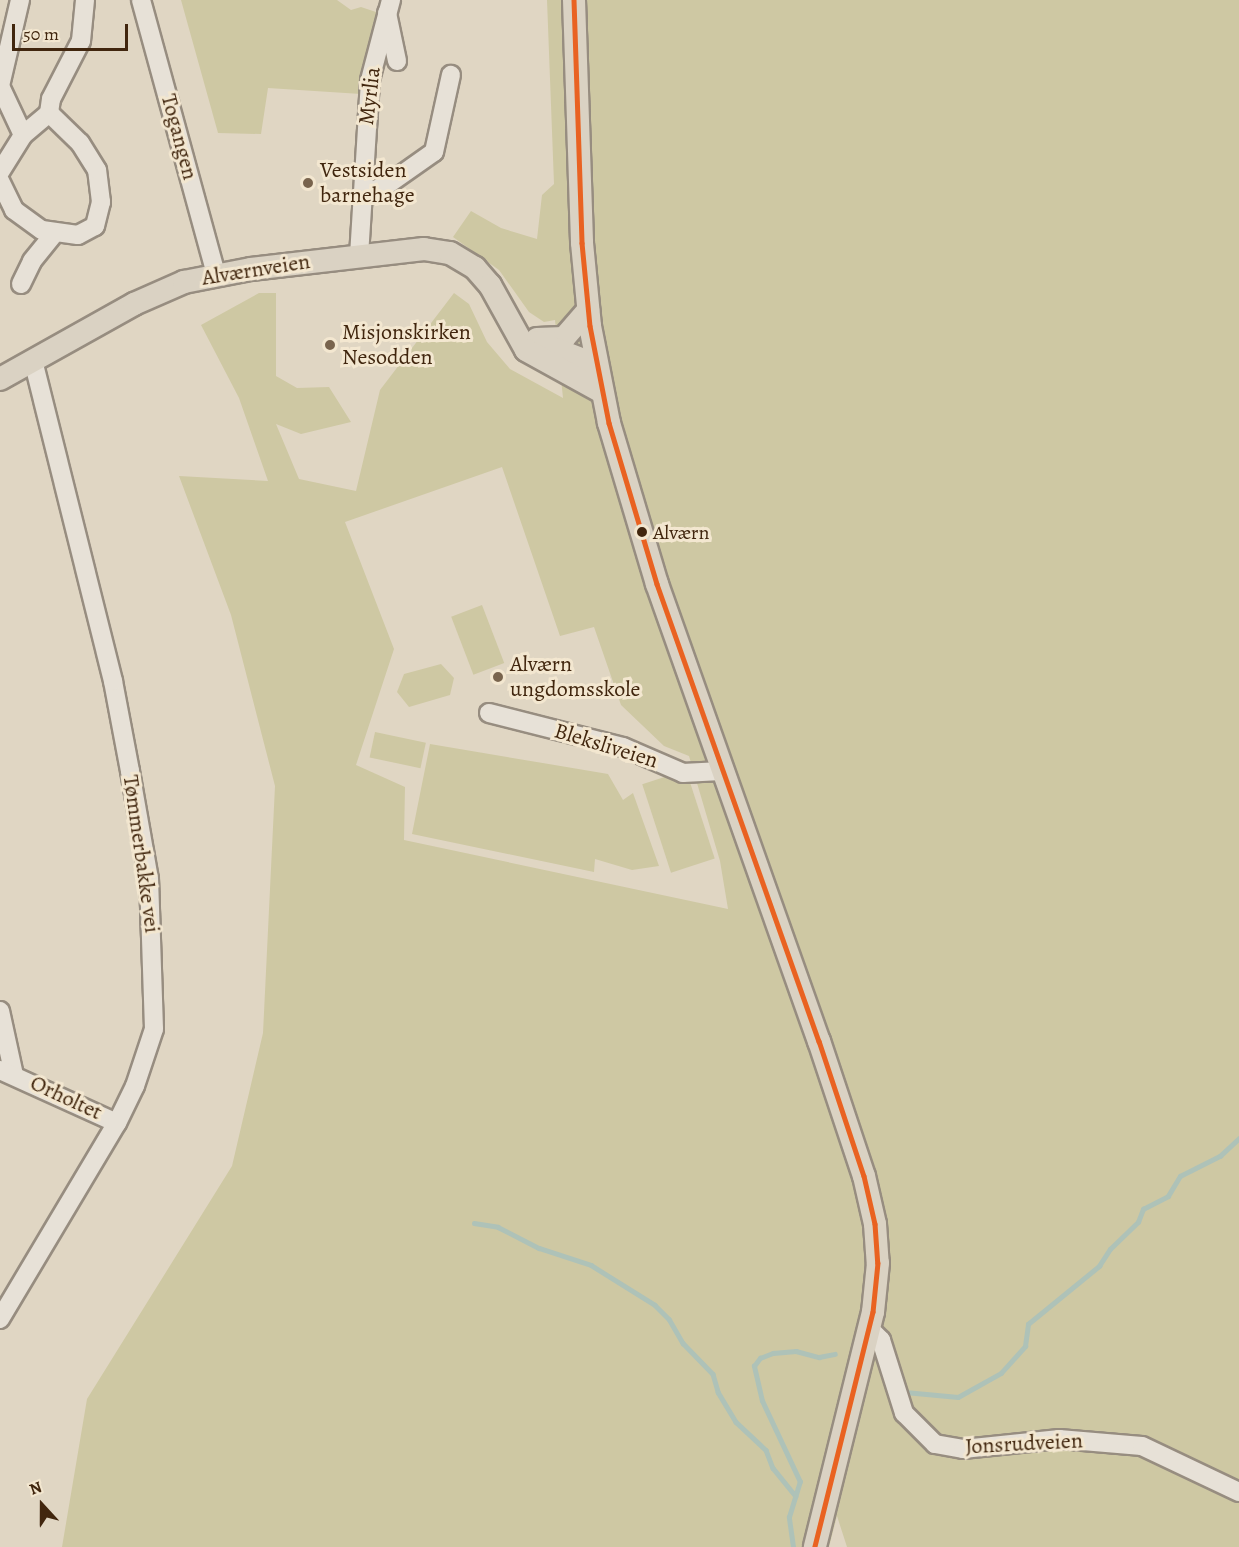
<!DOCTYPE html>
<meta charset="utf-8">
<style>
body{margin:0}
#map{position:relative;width:1239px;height:1547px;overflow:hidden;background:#e0d6c3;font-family:Alegreya,serif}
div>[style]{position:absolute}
.green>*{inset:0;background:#cec8a3;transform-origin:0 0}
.stream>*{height:4.5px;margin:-2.25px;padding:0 2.25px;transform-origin:2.25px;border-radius:2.25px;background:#aec2b8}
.roads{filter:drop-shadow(2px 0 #978d80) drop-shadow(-2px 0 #978d80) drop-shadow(0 2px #978d80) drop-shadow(0 -2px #978d80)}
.minor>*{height:18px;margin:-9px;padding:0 9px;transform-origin:9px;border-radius:9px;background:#e7e1d7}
.major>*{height:22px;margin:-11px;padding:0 11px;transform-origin:11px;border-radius:11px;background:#dad2c3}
.bus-1>*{height:4.5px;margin:-2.25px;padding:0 2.25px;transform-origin:2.25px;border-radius:2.25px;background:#e96221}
.dots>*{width:16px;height:16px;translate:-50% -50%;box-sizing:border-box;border:3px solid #f3e7d0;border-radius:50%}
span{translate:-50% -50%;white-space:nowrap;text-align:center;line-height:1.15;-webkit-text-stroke:6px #f3e7d0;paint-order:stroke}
.bus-label{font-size:20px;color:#41260e}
.left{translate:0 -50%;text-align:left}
.street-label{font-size:22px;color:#41260e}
.poi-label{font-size:22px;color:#41260e}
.north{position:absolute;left:12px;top:1475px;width:60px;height:60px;-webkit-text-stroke:4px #f3e7d0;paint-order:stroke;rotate:339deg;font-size:16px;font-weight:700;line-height:24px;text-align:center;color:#41260e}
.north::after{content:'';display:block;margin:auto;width:21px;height:27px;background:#41260e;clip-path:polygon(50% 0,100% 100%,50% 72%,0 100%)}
.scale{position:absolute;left:12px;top:24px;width:116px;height:27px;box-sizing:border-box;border:3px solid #41260e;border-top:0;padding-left:8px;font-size:18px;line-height:21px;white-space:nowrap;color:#41260e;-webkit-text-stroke:4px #f3e7d0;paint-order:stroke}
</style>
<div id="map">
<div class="green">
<div style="clip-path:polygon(181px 0,337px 0,351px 10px,361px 7px,382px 14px,361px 94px,268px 88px,261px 134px,218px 133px)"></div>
<div style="clip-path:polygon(evenodd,547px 0,1239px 0,1239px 1547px,847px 1547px,837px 1516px,829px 1547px,62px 1547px,87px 1399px,232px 1166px,263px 1033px,275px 786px,231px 615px,179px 476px,268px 481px,239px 398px,201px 325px,259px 293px,276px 293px,276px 376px,297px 388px,329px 387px,351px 422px,301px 434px,276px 424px,299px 479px,356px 491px,380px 390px,454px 293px,469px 304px,487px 342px,510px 369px,563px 398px,555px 320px,544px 322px,529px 312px,499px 270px,453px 237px,471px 211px,501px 228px,537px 239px,542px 195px,554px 184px,547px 0,502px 467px,560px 636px,594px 627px,621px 705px,664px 746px,689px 756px,720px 861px,728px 909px,404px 840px,405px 787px,356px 765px,394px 649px,345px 522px,502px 467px)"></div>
<div style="left:482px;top:605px;width:62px;height:33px;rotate:69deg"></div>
<div style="clip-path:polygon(441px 664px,454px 678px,450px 695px,409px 707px,397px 692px,404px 674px)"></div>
<div style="left:375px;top:732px;width:52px;height:26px;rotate:12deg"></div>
<div style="clip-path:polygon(430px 744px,608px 774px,623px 800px,633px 793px,659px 866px,632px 870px,595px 859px,594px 872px,412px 834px)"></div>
<div style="left:686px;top:770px;width:93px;height:46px;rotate:72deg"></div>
</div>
<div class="stream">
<div style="left:474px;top:1223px;width:24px;rotate:9deg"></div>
<div style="left:498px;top:1227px;width:46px;rotate:27.1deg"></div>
<div style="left:539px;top:1248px;width:55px;rotate:18.1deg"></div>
<div style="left:591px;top:1265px;width:75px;rotate:32deg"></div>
<div style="left:655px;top:1305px;width:20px;rotate:45deg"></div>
<div style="left:669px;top:1319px;width:28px;rotate:60deg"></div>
<div style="left:683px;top:1343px;width:43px;rotate:45.9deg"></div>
<div style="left:713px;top:1374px;width:19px;rotate:74deg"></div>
<div style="left:718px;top:1392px;width:35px;rotate:59deg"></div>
<div style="left:736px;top:1422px;width:41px;rotate:43deg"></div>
<div style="left:766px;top:1450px;width:19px;rotate:69deg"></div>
<div style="left:773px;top:1468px;width:36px;rotate:51deg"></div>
<div style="left:905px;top:1392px;width:53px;rotate:5.4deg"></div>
<div style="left:958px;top:1397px;width:49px;rotate:-29.2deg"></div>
<div style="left:1001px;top:1373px;width:36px;rotate:-48deg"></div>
<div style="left:1025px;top:1346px;width:22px;rotate:-82deg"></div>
<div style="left:1028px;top:1324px;width:92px;rotate:-39.2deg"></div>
<div style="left:1099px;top:1266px;width:20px;rotate:-57deg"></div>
<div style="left:1110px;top:1249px;width:39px;rotate:-44deg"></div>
<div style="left:1138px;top:1222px;width:14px;rotate:-69deg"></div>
<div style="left:1143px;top:1209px;width:28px;rotate:-27deg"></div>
<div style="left:1168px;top:1196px;width:23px;rotate:-59deg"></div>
<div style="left:1180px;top:1176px;width:45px;rotate:-26.6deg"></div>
<div style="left:1220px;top:1156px;width:26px;rotate:-43deg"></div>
<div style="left:793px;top:1547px;width:30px;rotate:-98deg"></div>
<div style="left:789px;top:1517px;width:37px;rotate:-73deg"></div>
<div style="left:800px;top:1482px;width:89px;rotate:-115.1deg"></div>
<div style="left:762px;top:1401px;width:36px;rotate:-103deg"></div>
<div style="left:754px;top:1366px;width:10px;rotate:-53deg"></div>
<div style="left:760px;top:1358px;width:14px;rotate:-21deg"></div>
<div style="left:773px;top:1353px;width:23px;rotate:-5deg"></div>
<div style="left:796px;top:1351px;width:24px;rotate:15deg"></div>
<div style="left:819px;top:1357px;width:16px;rotate:-11deg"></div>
</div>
<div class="roads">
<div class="minor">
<div style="left:20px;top:0;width:88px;rotate:103.1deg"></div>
<div style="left:0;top:86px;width:54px;rotate:64.9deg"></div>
<div style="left:141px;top:0;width:284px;rotate:74.7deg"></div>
<div style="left:387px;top:13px;width:49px;rotate:78.2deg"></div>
<div style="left:0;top:172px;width:44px;rotate:-58.1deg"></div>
<div style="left:23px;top:135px;width:34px;rotate:-40deg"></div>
<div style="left:49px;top:113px;width:14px;rotate:-82deg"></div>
<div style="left:51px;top:99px;width:65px;rotate:-62.7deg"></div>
<div style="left:81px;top:41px;width:41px;rotate:-84.4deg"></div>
<div style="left:0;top:181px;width:32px;rotate:64deg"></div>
<div style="left:14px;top:210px;width:34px;rotate:36deg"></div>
<div style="left:42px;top:230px;width:36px;rotate:8deg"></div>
<div style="left:78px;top:235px;width:19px;rotate:-28deg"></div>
<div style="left:95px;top:226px;width:25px;rotate:-76deg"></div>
<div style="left:101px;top:202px;width:32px;rotate:-97deg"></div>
<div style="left:97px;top:170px;width:32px;rotate:-122deg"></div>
<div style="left:80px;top:143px;width:43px;rotate:-135.9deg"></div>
<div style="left:362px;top:195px;width:27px;rotate:-22deg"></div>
<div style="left:387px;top:185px;width:57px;rotate:-35.1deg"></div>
<div style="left:434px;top:152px;width:79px;rotate:-77.6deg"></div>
<div style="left:359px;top:256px;width:176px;rotate:-86.4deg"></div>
<div style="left:370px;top:80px;width:83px;rotate:-75.3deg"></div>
<div style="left:21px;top:284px;width:25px;rotate:-64deg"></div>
<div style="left:32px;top:261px;width:35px;rotate:-51deg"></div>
<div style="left:489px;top:713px;width:138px;rotate:14.2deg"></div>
<div style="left:623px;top:747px;width:65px;rotate:23.4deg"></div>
<div style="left:683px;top:773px;width:38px;rotate:-3deg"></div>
<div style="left:0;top:1011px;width:66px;rotate:77.7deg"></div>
<div style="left:0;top:1070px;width:128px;rotate:24.4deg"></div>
<div style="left:0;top:1319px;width:228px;rotate:-59.2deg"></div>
<div style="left:117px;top:1123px;width:41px;rotate:-64.1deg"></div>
<div style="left:135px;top:1086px;width:60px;rotate:-71.6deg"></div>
<div style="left:154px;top:1029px;width:150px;rotate:-91.9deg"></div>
<div style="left:149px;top:879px;width:110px;rotate:-100deg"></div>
<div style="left:130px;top:771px;width:92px;rotate:-100.7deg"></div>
<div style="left:113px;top:681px;width:330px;rotate:-104deg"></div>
<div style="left:869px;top:1328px;width:17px;rotate:45deg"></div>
<div style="left:881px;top:1340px;width:77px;rotate:72.5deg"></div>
<div style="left:904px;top:1413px;width:44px;rotate:45deg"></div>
<div style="left:935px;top:1444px;width:28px;rotate:10deg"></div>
<div style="left:963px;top:1449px;width:97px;rotate:-5.9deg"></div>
<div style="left:1059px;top:1439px;width:83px;rotate:4.8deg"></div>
<div style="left:1142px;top:1446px;width:107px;rotate:25.4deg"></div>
</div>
<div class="major">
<div style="left:574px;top:0;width:243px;rotate:88.1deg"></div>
<div style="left:582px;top:243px;width:83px;rotate:84.5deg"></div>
<div style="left:590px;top:326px;width:99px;rotate:78.9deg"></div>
<div style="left:609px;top:423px;width:168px;rotate:73.4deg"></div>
<div style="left:657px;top:584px;width:485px;rotate:70.5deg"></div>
<div style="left:819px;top:1041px;width:142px;rotate:71.6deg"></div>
<div style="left:864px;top:1176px;width:49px;rotate:77.1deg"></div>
<div style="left:875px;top:1224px;width:39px;rotate:86deg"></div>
<div style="left:878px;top:1263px;width:49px;rotate:95.8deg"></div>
<div style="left:873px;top:1312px;width:242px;rotate:103.9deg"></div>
<div style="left:537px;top:339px;width:27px;rotate:-2deg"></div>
<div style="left:564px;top:338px;width:37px;rotate:-49deg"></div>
<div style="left:537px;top:342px;width:64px;rotate:21deg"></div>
<div style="left:0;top:379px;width:154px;rotate:-29.2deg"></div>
<div style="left:134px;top:304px;width:55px;rotate:-23.7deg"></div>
<div style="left:184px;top:282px;width:68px;rotate:-11deg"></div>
<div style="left:251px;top:269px;width:174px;rotate:-6.6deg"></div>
<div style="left:424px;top:249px;width:26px;rotate:9deg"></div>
<div style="left:450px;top:253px;width:29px;rotate:31deg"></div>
<div style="left:475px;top:268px;width:23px;rotate:49deg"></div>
<div style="left:490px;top:285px;width:74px;rotate:61deg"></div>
<div style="left:526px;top:350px;width:87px;rotate:28.9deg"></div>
</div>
</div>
<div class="bus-1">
<div style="left:574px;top:0;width:243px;rotate:88.1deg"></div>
<div style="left:582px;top:243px;width:83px;rotate:84.5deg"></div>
<div style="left:590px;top:326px;width:99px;rotate:78.9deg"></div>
<div style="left:609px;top:423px;width:168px;rotate:73.4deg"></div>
<div style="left:657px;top:584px;width:485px;rotate:70.5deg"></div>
<div style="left:819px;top:1041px;width:142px;rotate:71.6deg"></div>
<div style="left:864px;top:1176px;width:49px;rotate:77.1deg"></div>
<div style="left:875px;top:1224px;width:39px;rotate:86deg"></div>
<div style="left:878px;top:1263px;width:49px;rotate:95.8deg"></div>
<div style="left:873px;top:1312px;width:242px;rotate:103.9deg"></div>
</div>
<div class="dots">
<div style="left:308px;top:183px;background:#79644d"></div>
<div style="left:330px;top:345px;background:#79644d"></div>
<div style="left:642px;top:532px;background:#41260e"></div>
<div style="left:498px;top:677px;background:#79644d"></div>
</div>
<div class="bus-label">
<span class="left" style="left:653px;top:532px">Alværn</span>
</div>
<div class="street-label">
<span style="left:370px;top:96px;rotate:-83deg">Myrlia</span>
<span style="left:179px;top:137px;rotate:75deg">Togangen</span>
<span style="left:256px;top:270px;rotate:-9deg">Alværnveien</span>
<span style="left:606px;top:746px;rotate:17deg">Bleksliveien</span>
<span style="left:141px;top:854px;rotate:82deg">Tømmerbakke vei</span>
<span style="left:66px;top:1098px;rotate:25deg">Orholtet</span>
<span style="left:1024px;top:1444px;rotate:-3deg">Jonsrudveien</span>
</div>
<div class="poi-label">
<span class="left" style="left:320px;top:183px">Vestsiden<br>barnehage</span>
<span class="left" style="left:342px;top:345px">Misjonskirken<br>Nesodden</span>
<span class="left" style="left:510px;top:677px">Alværn<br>ungdomsskole</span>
</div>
<div class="north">N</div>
<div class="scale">50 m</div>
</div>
